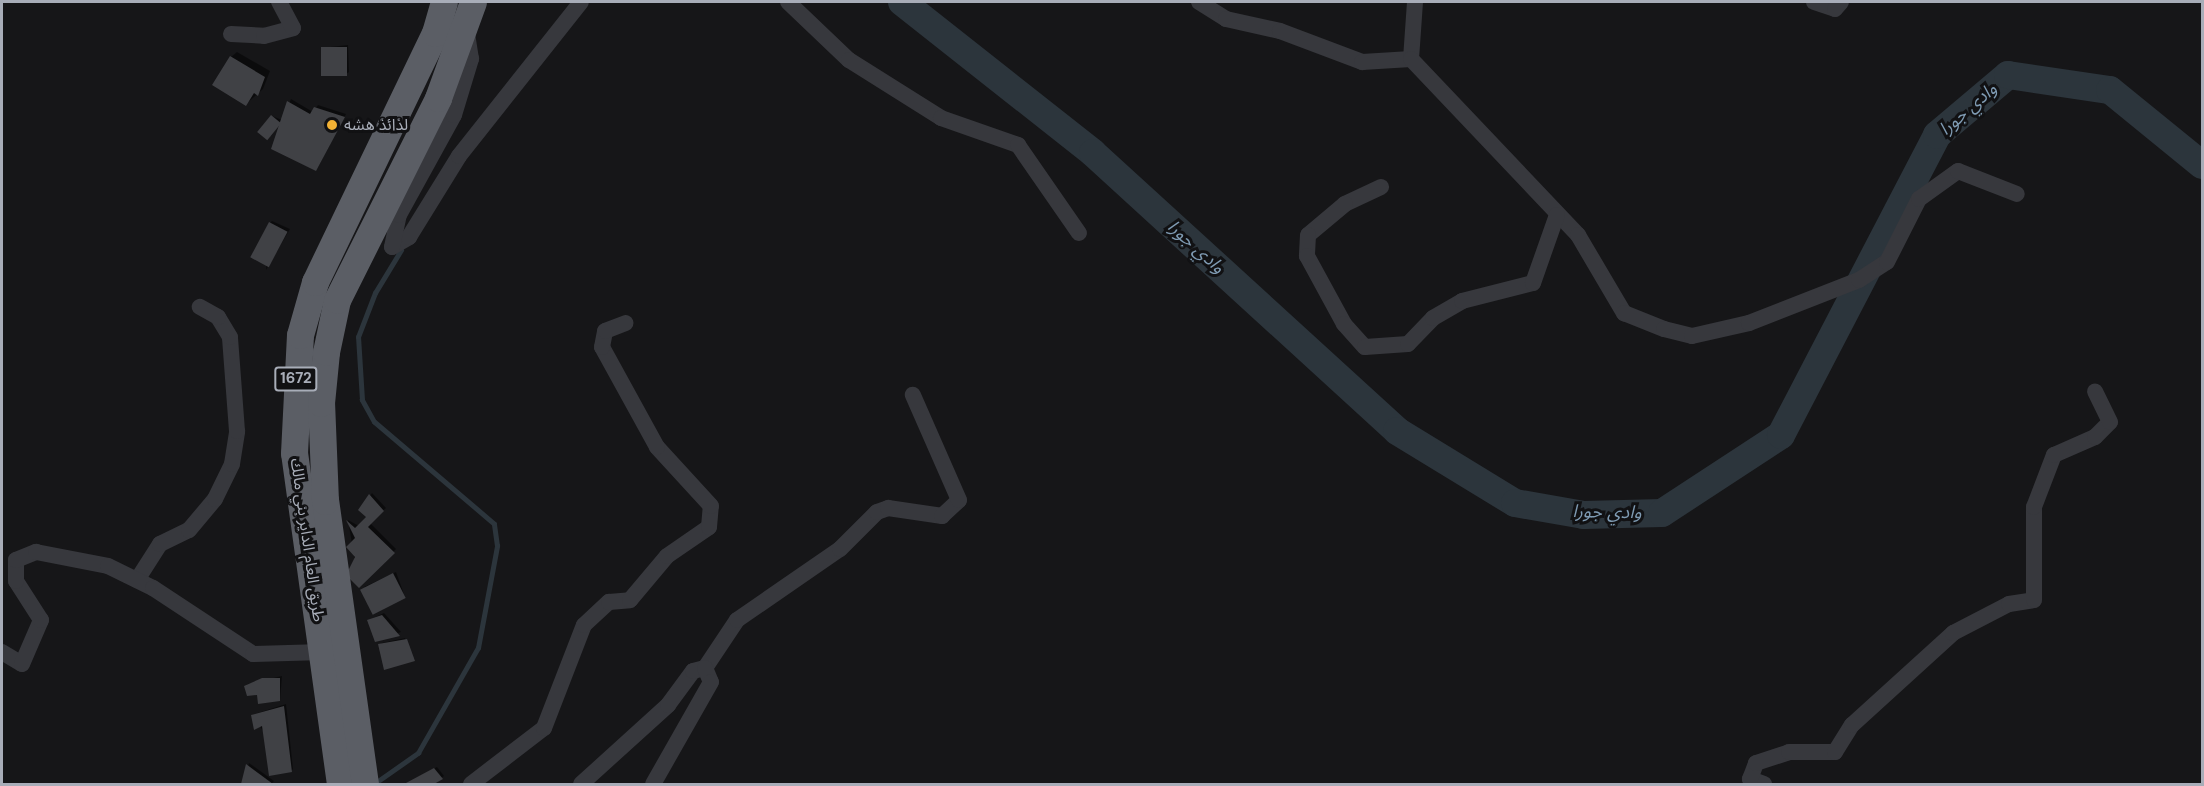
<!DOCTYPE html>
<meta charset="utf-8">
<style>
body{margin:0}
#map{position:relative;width:2204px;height:786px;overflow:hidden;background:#161618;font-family:"DM Sans","Noto Sans Arabic",sans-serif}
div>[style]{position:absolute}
.shadow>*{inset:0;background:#0007}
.stream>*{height:4.5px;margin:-2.25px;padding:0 2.25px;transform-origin:2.25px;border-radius:2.25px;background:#2c353c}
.river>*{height:28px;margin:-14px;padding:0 14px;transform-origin:14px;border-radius:14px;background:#2c353c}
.building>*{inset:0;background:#404145;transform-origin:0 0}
.minor>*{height:16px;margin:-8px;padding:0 8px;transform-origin:8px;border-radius:8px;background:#37383d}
.trunk>*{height:27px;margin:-13.5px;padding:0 13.5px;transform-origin:13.5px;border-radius:13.5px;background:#5b5e65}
.dots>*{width:16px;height:16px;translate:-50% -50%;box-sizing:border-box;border:3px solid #111113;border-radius:50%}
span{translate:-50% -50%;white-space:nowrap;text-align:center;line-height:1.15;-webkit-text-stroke:6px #111113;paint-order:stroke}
.shield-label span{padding:2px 4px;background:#111113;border:2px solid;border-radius:4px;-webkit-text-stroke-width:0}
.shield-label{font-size:15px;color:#a8adb8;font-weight:700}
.poi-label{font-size:16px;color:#a8adb8}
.left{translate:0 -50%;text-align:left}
.street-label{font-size:16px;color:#a8adb8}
.water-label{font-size:18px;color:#7f9bb3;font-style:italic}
.frame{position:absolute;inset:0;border:3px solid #a8adb8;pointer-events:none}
</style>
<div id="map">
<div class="shadow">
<div style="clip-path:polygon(348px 45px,349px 72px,346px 74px,322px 48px)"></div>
<div style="clip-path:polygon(237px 52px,270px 71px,263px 89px,246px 104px,231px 57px)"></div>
<div style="clip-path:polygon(291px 99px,313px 112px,318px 105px,346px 114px,318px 167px,282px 121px,271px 136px,272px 116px,282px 120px)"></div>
<div style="clip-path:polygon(272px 221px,290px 229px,266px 270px,270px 223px)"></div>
<div style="clip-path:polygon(372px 493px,386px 508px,370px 523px,396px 549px,359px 586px,348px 520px,359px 526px,368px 517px,360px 510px)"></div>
<div style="clip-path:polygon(396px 572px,405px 597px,364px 587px)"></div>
<div style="clip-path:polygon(384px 613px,401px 632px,376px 641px,369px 620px)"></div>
<div style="clip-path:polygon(405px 638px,413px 660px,380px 645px,382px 643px)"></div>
<div style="clip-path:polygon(282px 676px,280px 700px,245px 686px,248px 684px)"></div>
<div style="clip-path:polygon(286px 704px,293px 769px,291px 771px,252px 715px)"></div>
<div style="clip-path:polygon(249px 763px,274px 781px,271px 784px,243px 784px)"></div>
<div style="clip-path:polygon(437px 767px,444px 776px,431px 784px,404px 784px)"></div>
</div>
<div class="stream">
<div style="left:378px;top:781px;width:49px;rotate:-35deg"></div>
<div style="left:418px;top:753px;width:121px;rotate:-60.3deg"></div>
<div style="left:478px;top:648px;width:104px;rotate:-79.4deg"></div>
<div style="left:497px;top:546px;width:22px;rotate:-98deg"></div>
<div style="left:494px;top:524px;width:157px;rotate:-139.6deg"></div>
<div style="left:374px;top:422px;width:25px;rotate:-119deg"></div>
<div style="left:362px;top:400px;width:63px;rotate:-93.6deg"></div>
<div style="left:358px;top:337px;width:47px;rotate:-68.9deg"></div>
<div style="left:375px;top:293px;width:50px;rotate:-58.8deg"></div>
</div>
<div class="river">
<div style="left:902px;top:2px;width:243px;rotate:38.3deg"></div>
<div style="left:1093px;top:153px;width:412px;rotate:42.4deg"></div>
<div style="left:1397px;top:431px;width:138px;rotate:31.4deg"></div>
<div style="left:1515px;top:503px;width:70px;rotate:9.9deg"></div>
<div style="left:1584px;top:515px;width:78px;rotate:-1.5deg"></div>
<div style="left:1662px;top:513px;width:142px;rotate:-33.2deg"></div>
<div style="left:1781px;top:435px;width:338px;rotate:-62.5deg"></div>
<div style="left:1937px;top:135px;width:93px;rotate:-40.2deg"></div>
<div style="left:2008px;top:75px;width:103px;rotate:8.4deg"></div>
<div style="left:2110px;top:90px;width:119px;rotate:39.2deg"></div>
</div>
<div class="building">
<div style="left:321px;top:47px;width:26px;height:29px"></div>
<div style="clip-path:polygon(230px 56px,265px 77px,258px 96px,254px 93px,246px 106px,212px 85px)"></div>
<div style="clip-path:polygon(287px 101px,310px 114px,314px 107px,345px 117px,316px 171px,271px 149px)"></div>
<div style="left:271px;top:115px;width:13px;height:22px;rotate:39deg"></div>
<div style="left:269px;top:222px;width:21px;height:40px;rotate:28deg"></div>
<div style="clip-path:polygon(369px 494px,384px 511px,368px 527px,395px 553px,359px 588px,346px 575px,355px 557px,346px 547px,355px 538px,346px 520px,355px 528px,366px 517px,358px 510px)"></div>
<div style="left:393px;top:573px;width:28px;height:37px;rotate:63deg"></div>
<div style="clip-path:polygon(382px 615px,400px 636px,375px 642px,367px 620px)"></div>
<div style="clip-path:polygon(407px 639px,415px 661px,384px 670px,378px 644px)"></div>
<div style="clip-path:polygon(262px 678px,280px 678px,280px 701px,258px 704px,257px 695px,247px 696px,244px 686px)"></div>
<div style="clip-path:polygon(284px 706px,292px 772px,269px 776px,262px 726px,254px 730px,251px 715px)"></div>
<div style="clip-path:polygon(246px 764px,273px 784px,241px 784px)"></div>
<div style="clip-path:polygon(434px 768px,443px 779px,434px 784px,404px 784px)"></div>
</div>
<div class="minor">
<div style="left:788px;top:2px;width:84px;rotate:43.6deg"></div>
<div style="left:849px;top:60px;width:109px;rotate:32.2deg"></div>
<div style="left:941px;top:118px;width:82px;rotate:19.3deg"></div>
<div style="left:1018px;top:145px;width:107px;rotate:55.3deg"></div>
<div style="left:1199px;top:2px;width:32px;rotate:32deg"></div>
<div style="left:1226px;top:19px;width:55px;rotate:12.5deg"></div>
<div style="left:1280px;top:31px;width:88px;rotate:20.7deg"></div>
<div style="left:1362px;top:62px;width:49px;rotate:-3.5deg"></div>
<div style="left:1415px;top:2px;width:57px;rotate:94deg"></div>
<div style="left:1411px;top:59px;width:243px;rotate:46.5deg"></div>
<div style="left:1578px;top:235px;width:91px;rotate:59.5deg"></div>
<div style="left:1624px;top:313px;width:43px;rotate:21.8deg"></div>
<div style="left:1664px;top:329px;width:29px;rotate:14deg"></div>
<div style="left:1692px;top:336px;width:58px;rotate:-12.8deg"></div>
<div style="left:1749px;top:323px;width:118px;rotate:-21.4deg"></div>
<div style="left:1859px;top:280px;width:33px;rotate:-33deg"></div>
<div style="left:1887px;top:262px;width:71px;rotate:-63.1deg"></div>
<div style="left:1919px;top:199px;width:48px;rotate:-35.7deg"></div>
<div style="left:1958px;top:171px;width:63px;rotate:21.3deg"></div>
<div style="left:1814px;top:2px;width:22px;rotate:18deg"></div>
<div style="left:1835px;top:9px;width:9px;rotate:-49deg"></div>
<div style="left:231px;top:34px;width:33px;rotate:3deg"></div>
<div style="left:264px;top:36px;width:30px;rotate:-15deg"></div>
<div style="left:293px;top:28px;width:30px;rotate:-118deg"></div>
<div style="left:1381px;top:187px;width:40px;rotate:155deg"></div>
<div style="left:1345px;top:204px;width:48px;rotate:140deg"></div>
<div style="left:1308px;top:235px;width:21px;rotate:93deg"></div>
<div style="left:1307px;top:256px;width:77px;rotate:61.4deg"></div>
<div style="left:1344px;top:324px;width:31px;rotate:48deg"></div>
<div style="left:1365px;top:347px;width:43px;rotate:-4deg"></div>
<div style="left:1408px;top:344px;width:36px;rotate:-46deg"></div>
<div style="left:1433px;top:318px;width:34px;rotate:-30deg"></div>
<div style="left:1462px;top:301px;width:73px;rotate:-14.2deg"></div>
<div style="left:1533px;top:283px;width:72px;rotate:-70.6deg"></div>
<div style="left:392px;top:247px;width:20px;rotate:-30deg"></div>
<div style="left:409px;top:237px;width:95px;rotate:-58.3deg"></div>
<div style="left:459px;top:156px;width:196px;rotate:-51.6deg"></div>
<div style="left:392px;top:247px;width:33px;rotate:-78deg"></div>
<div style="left:399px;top:215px;width:114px;rotate:-61.2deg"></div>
<div style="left:454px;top:115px;width:59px;rotate:-73.1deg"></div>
<div style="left:471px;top:59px;width:30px;rotate:-99deg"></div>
<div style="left:137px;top:580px;width:43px;rotate:-57.4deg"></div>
<div style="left:160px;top:544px;width:32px;rotate:-26deg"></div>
<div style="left:189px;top:530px;width:40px;rotate:-50deg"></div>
<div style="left:215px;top:499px;width:39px;rotate:-64deg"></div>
<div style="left:232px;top:464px;width:33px;rotate:-81deg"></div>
<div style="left:237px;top:431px;width:94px;rotate:-94.3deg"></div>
<div style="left:230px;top:337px;width:23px;rotate:-121deg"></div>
<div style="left:218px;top:317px;width:21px;rotate:-151deg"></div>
<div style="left:2px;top:652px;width:23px;rotate:31deg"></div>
<div style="left:22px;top:664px;width:48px;rotate:-66.6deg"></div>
<div style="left:41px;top:620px;width:46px;rotate:-122.7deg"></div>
<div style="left:16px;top:581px;width:21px;rotate:-90deg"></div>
<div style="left:16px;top:560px;width:22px;rotate:-22deg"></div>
<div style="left:36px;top:552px;width:73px;rotate:11deg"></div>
<div style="left:108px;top:566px;width:50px;rotate:26.1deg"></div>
<div style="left:153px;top:588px;width:120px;rotate:33.4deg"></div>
<div style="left:253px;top:654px;width:70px;rotate:-1.6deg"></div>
<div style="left:705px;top:668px;width:58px;rotate:-56.3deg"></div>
<div style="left:737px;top:620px;width:125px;rotate:-34.6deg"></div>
<div style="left:840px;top:549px;width:52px;rotate:-45deg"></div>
<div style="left:877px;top:512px;width:12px;rotate:-20deg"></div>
<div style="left:888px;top:508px;width:55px;rotate:8.4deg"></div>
<div style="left:942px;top:516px;width:23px;rotate:-43deg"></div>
<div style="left:959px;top:500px;width:115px;rotate:-113.7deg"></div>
<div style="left:471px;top:784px;width:92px;rotate:-37.5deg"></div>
<div style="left:544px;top:728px;width:110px;rotate:-68.8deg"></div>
<div style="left:584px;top:625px;width:34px;rotate:-43deg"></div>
<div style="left:609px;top:602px;width:21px;rotate:-5deg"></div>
<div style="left:630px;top:600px;width:57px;rotate:-49.9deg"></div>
<div style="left:667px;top:556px;width:51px;rotate:-34.6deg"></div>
<div style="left:709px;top:527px;width:21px;rotate:-85deg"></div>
<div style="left:711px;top:506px;width:80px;rotate:-132.5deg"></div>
<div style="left:657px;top:447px;width:114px;rotate:-118.8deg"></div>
<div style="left:602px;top:347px;width:16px;rotate:-79deg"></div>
<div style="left:605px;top:331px;width:22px;rotate:-21deg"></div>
<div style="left:581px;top:784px;width:118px;rotate:-42.2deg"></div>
<div style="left:668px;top:705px;width:42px;rotate:-53.7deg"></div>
<div style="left:693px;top:671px;width:12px;rotate:-14deg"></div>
<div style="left:705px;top:668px;width:15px;rotate:67deg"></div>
<div style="left:711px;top:682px;width:117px;rotate:119.6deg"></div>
<div style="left:1764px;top:784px;width:15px;rotate:-160deg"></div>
<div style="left:1750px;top:779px;width:17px;rotate:-69deg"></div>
<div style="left:1756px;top:763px;width:35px;rotate:-18deg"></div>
<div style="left:1789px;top:752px;width:46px"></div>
<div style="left:1835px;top:752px;width:32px;rotate:-58deg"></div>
<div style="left:1852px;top:725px;width:137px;rotate:-42.3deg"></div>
<div style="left:1953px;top:633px;width:63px;rotate:-27.4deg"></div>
<div style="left:2009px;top:604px;width:25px;rotate:-9deg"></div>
<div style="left:2034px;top:600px;width:93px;rotate:-90deg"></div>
<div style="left:2034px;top:507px;width:56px;rotate:-69deg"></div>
<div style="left:2054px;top:455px;width:45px;rotate:-23.7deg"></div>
<div style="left:2095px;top:437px;width:21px;rotate:-45deg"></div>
<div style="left:2110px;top:422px;width:34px;rotate:-116deg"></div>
</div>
<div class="trunk">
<div style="left:340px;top:784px;width:334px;rotate:-97.9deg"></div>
<div style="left:294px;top:453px;width:118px;rotate:-87.1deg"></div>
<div style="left:300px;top:335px;width:55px;rotate:-74.2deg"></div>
<div style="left:315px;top:282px;width:276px;rotate:-64.3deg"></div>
<div style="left:435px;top:33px;width:32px;rotate:-74deg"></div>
<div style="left:365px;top:784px;width:286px;rotate:-98deg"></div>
<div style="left:325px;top:501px;width:98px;rotate:-92.3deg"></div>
<div style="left:321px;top:403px;width:51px;rotate:-84.4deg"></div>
<div style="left:326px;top:352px;width:53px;rotate:-78.1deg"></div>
<div style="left:337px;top:300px;width:226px;rotate:-63.4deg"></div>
<div style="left:438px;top:98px;width:102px;rotate:-70deg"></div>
</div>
<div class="dots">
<div style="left:332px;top:125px;background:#f2b134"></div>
</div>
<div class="shield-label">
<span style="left:296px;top:379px">1672</span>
</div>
<div class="poi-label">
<span class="left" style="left:344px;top:125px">لذائذ هشه</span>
</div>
<div class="street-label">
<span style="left:307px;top:540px;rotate:82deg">طريق العام الداير بني مالك</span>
</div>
<div class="water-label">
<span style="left:1968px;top:109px;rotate:-41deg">وادي جورا</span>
<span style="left:1196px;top:247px;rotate:42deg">وادي جورا</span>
<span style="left:1607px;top:512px;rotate:1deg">وادي جورا</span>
</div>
<div class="frame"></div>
</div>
